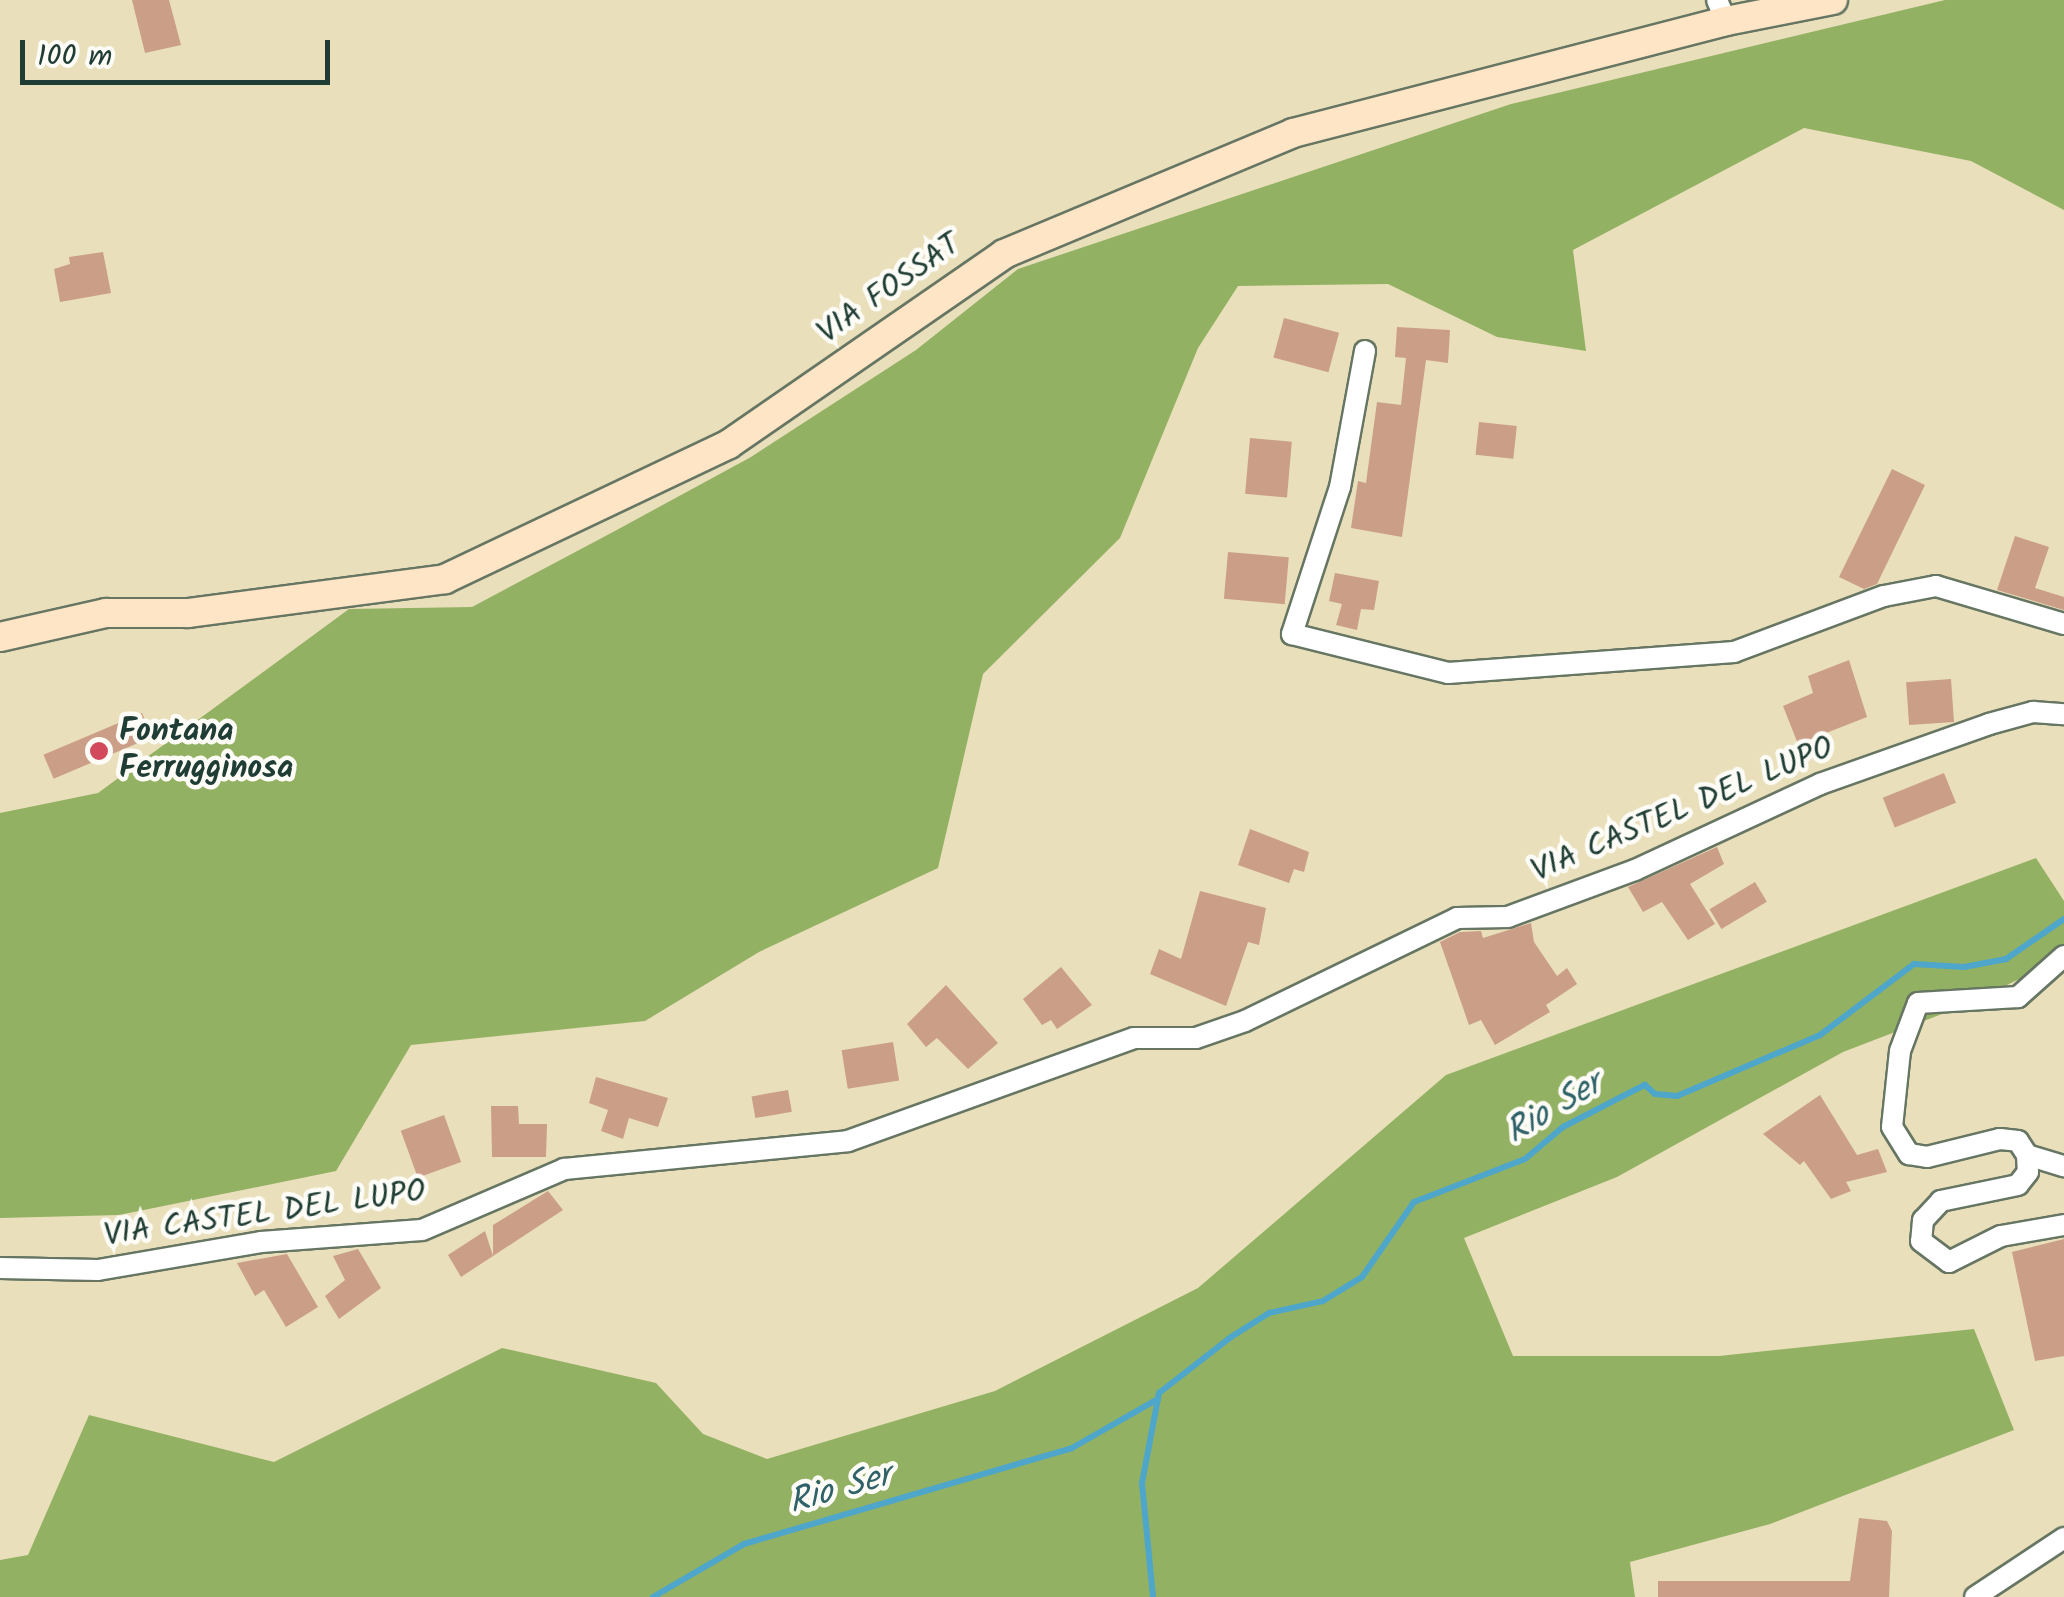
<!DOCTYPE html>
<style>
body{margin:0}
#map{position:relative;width:2064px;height:1597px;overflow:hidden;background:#e9dfbb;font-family:Kalam,sans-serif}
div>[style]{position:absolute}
.forest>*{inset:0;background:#93b163}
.stream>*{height:6px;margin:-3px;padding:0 3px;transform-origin:3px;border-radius:3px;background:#4ea6cb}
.building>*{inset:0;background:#cb9e87;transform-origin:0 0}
.roads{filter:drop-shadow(2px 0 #667663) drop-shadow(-2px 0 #667663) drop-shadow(0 2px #667663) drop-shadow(0 -2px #667663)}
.street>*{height:20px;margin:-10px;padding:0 10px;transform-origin:10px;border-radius:10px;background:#fff}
.secondary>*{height:28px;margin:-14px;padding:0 14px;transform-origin:14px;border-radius:14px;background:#fde5c5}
.dots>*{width:28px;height:28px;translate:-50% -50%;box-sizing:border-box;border:5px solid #fdfcf7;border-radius:50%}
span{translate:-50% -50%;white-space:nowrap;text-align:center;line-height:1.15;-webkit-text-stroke:9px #fdfcf7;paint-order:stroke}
.street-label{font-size:32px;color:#1f3d34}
.poi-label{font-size:32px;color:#1f3d34;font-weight:700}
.left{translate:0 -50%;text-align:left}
.water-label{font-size:35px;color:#2f6269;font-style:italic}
.scale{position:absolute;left:20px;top:40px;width:310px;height:45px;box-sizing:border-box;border:5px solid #1f3d34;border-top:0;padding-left:12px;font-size:30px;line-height:35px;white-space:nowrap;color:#1f3d34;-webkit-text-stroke:8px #fdfcf7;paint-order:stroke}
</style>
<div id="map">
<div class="forest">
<div style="clip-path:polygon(1945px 0,2064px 0,2064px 210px,1971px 161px,1804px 128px,1573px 250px,1586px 351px,1497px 337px,1388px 284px,1238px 286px,1198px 348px,1120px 538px,983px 674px,938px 868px,759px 952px,645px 1021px,411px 1045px,336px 1171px,119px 1215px,0 1218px,0 813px,98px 793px,349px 609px,472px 607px,613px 532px,751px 457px,916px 350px,1018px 269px,1511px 104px)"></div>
<div style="clip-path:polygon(2036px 858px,2064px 901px,2064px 957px,1968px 1004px,1843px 1052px,1617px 1177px,1464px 1238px,1513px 1356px,1719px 1356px,1974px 1329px,2014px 1430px,1770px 1524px,1630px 1562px,1635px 1597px,0 1597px,0 1560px,28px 1555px,89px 1415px,274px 1462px,502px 1348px,656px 1383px,703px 1434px,767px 1459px,995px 1391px,1198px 1288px,1446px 1075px)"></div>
</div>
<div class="stream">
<div style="left:653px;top:1597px;width:105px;rotate:-30.2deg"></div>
<div style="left:744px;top:1544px;width:342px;rotate:-16.3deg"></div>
<div style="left:1072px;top:1448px;width:99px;rotate:-29.7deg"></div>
<div style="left:1153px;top:1597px;width:115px;rotate:-95.5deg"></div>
<div style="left:1142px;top:1483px;width:92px;rotate:-79.3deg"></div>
<div style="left:1159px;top:1393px;width:91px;rotate:-37.9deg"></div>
<div style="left:1231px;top:1337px;width:45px;rotate:-32.3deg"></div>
<div style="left:1269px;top:1313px;width:55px;rotate:-12.5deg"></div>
<div style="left:1323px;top:1301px;width:46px;rotate:-31.6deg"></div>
<div style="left:1362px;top:1277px;width:91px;rotate:-55.3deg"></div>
<div style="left:1414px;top:1202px;width:119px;rotate:-21.2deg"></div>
<div style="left:1525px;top:1159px;width:50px;rotate:-40.1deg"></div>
<div style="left:1563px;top:1127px;width:65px;rotate:-27.3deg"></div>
<div style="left:1621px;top:1097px;width:27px;rotate:-27deg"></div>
<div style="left:1645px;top:1085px;width:13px;rotate:42deg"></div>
<div style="left:1655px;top:1094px;width:22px;rotate:5deg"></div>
<div style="left:1677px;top:1096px;width:155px;rotate:-23.1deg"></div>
<div style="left:1820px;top:1035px;width:118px;rotate:-37.1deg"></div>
<div style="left:1914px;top:964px;width:50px;rotate:3.4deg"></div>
<div style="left:1964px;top:967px;width:43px;rotate:-10.8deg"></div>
<div style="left:2006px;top:959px;width:70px;rotate:-34.6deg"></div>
</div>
<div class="building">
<div style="clip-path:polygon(132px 0,169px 0,181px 45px,145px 53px)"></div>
<div style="clip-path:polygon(103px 252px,111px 293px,60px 302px,54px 269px,70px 264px,69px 257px)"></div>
<div style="left:1284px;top:318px;width:57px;height:41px;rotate:15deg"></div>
<div style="clip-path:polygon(1397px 327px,1450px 330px,1448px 363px,1426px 360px,1402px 537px,1351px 528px,1358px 481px,1366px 483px,1377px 402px,1401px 405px,1406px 358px,1395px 357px)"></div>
<div style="left:1479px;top:422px;width:38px;height:33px;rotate:6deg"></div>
<div style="left:1250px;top:438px;width:42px;height:56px;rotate:5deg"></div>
<div style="clip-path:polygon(1892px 469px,1925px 485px,1877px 584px,1864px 589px,1839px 577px)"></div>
<div style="clip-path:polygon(2015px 536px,2049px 547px,2035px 588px,2064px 597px,2064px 610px,1997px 590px)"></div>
<div style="left:1228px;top:552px;width:61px;height:47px;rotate:5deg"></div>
<div style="clip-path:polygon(1335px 573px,1379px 581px,1374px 610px,1361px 609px,1357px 630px,1336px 625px,1342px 604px,1329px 601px)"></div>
<div style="clip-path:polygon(1849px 660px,1867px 717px,1798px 744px,1783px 706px,1813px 693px,1808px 676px)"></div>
<div style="left:1951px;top:679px;width:43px;height:45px;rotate:86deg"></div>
<div style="left:142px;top:713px;width:26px;height:107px;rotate:67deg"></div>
<div style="left:1944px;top:773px;width:32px;height:66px;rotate:68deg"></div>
<div style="clip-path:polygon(1250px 829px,1309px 852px,1304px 872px,1294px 869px,1289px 883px,1238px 865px)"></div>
<div style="clip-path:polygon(1717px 847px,1724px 864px,1690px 884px,1715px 924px,1688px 940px,1662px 902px,1643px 912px,1628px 887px)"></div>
<div style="left:1755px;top:882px;width:23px;height:53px;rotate:59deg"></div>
<div style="clip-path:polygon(1200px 891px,1266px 908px,1259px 945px,1248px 942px,1226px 1006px,1150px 974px,1159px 949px,1181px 959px)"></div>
<div style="clip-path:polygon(1531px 923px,1534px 942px,1557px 976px,1567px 968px,1577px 984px,1546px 1005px,1550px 1012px,1495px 1045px,1481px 1020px,1469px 1025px,1440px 942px,1460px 932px,1481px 931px,1483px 938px)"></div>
<div style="clip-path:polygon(1061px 967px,1092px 1005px,1057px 1029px,1051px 1020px,1042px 1025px,1023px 999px)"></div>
<div style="clip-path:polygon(946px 985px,998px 1043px,968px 1069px,937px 1038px,926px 1047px,907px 1024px)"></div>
<div style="left:893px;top:1042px;width:39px;height:52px;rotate:81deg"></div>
<div style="clip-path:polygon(596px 1077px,668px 1098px,658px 1127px,629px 1118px,623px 1139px,601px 1131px,608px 1110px,589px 1103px)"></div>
<div style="left:788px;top:1090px;width:22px;height:37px;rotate:80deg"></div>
<div style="clip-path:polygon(1820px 1095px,1857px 1155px,1878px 1149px,1887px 1172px,1846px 1182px,1851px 1191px,1831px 1199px,1804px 1161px,1800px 1165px,1763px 1134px)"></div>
<div style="clip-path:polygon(491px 1106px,518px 1106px,519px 1124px,547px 1124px,546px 1157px,492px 1157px)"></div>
<div style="left:444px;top:1115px;width:50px;height:46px;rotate:70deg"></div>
<div style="clip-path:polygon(548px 1191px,563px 1210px,493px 1256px,493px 1225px)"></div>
<div style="clip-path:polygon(485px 1231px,493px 1256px,461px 1277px,448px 1255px)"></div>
<div style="clip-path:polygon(2064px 1239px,2064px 1356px,2035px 1361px,2012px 1252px)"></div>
<div style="clip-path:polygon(358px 1249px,381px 1288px,339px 1319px,325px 1296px,345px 1280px,333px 1256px)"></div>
<div style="clip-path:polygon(287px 1254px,318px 1307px,286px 1327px,264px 1290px,255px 1296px,237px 1263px)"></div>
<div style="clip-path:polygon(1859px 1518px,1887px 1521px,1892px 1531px,1889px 1597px,1658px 1597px,1658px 1581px,1850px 1581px)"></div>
</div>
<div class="roads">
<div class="street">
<div style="left:1717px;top:0;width:23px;rotate:67deg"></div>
<div style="left:1365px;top:351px;width:138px;rotate:100.4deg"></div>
<div style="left:1340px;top:487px;width:155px;rotate:108.1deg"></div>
<div style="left:1292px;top:634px;width:161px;rotate:14deg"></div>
<div style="left:1448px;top:673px;width:287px;rotate:-4.2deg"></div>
<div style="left:1734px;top:652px;width:160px;rotate:-20.5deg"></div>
<div style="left:1884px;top:596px;width:53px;rotate:-10.9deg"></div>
<div style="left:1936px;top:586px;width:134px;rotate:16.5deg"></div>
<div style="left:2064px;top:956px;width:62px;rotate:138.3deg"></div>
<div style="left:2018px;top:997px;width:100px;rotate:176.6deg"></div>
<div style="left:1918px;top:1003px;width:51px;rotate:110.6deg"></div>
<div style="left:1900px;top:1051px;width:76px;rotate:96deg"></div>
<div style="left:1892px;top:1127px;width:32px;rotate:58deg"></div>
<div style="left:1909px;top:1154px;width:18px;rotate:9deg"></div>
<div style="left:1927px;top:1157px;width:75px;rotate:-13.9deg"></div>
<div style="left:2000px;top:1139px;width:18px;rotate:6deg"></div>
<div style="left:2018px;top:1141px;width:17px;rotate:57deg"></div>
<div style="left:2027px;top:1155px;width:39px;rotate:17deg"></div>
<div style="left:2027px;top:1155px;width:17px;rotate:87deg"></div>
<div style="left:2028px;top:1172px;width:16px;rotate:128deg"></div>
<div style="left:2018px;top:1185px;width:79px;rotate:168.3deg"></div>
<div style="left:1941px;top:1201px;width:26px;rotate:133deg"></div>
<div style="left:1923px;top:1220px;width:21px;rotate:95deg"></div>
<div style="left:1921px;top:1241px;width:35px;rotate:37deg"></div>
<div style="left:1949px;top:1262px;width:58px;rotate:-26.6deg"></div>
<div style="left:2001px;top:1236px;width:64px;rotate:-9.9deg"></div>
<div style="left:0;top:1268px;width:98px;rotate:1.2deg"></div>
<div style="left:98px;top:1270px;width:165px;rotate:-9.7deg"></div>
<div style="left:261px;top:1242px;width:161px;rotate:-4.3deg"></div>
<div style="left:422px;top:1230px;width:155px;rotate:-23.2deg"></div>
<div style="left:564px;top:1169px;width:285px;rotate:-5.6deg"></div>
<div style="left:848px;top:1141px;width:304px;rotate:-19.8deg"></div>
<div style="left:1134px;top:1038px;width:62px"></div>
<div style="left:1196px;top:1038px;width:52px;rotate:-19.1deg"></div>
<div style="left:1245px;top:1021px;width:236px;rotate:-25.9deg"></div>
<div style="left:1457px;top:918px;width:51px;rotate:-1.1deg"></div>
<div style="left:1508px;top:917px;width:135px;rotate:-20.3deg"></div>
<div style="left:1635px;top:870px;width:204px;rotate:-24.9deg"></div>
<div style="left:1820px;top:784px;width:179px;rotate:-19.5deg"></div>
<div style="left:1989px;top:724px;width:46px;rotate:-15.3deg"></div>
<div style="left:2033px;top:712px;width:31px;rotate:4deg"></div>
<div style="left:1975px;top:1597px;width:107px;rotate:-33.5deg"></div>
</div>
<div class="secondary">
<div style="left:0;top:637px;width:109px;rotate:-12.8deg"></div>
<div style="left:106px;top:613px;width:82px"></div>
<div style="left:188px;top:613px;width:259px;rotate:-7.5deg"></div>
<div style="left:445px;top:579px;width:314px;rotate:-25.4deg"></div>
<div style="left:729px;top:444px;width:334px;rotate:-34.6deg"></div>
<div style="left:1004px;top:254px;width:313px;rotate:-22.7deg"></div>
<div style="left:1293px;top:133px;width:447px;rotate:-14.5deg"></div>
<div style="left:1726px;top:21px;width:109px;rotate:-11.1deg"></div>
</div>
</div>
<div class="dots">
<div style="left:99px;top:751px;background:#d1495b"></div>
</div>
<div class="street-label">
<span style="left:890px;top:290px;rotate:-35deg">VIA FOSSAT</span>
<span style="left:1683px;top:811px;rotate:-23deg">VIA CASTEL DEL LUPO</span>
<span style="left:265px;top:1215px;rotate:-8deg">VIA CASTEL DEL LUPO</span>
</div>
<div class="poi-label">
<span class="left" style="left:119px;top:751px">Fontana<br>Ferrugginosa</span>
</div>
<div class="water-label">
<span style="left:1554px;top:1109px;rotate:-31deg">Rio Ser</span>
<span style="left:840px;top:1490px;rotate:-16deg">Rio Ser</span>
</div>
<div class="scale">100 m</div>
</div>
